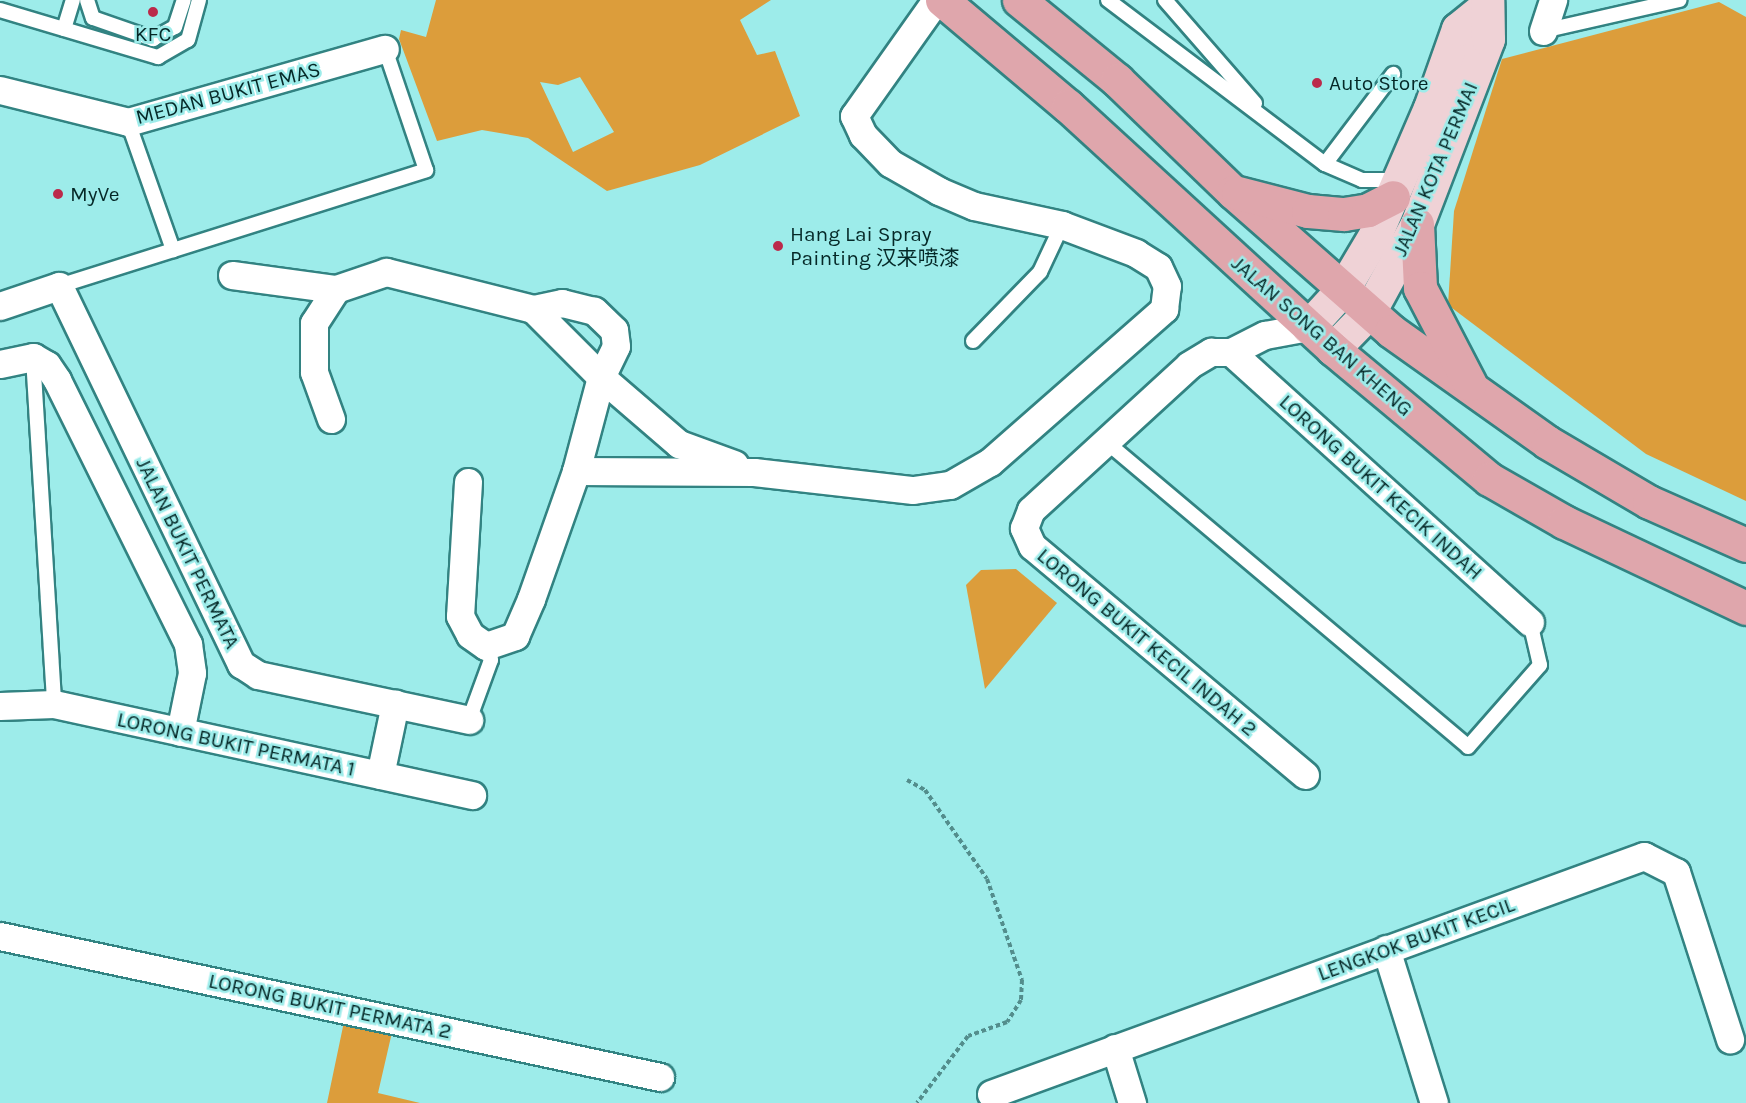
<!DOCTYPE html>
<meta charset="utf-8">
<style>
body{margin:0}
#map{position:relative;width:1746px;height:1103px;overflow:hidden;background:#9decea;font-family:Karla,"Noto Sans SC",sans-serif}
div>[style]{position:absolute}
.green>*{inset:0;background:#dc9d3b}
.path>*{height:4px;margin-top:-2px;transform-origin:0;background:repeating-linear-gradient(90deg,#538d8c 0 4.5px,transparent 0 7.5px)}
.roads{filter:drop-shadow(2px 0 #328382) drop-shadow(-2px 0 #328382) drop-shadow(0 2px #328382) drop-shadow(0 -2px #328382)}
.lane>*{height:14px;margin:-7px;padding:0 7px;transform-origin:7px;border-radius:7px;background:#fff}
.street>*{height:27px;margin:-13.5px;padding:0 13.5px;transform-origin:13.5px;border-radius:13.5px;background:#fff}
.secondary>*{height:33px;margin:-16.5px;padding:0 16.5px;transform-origin:16.5px;border-radius:16.5px;background:#efd2d6}
.primary>*{height:33px;margin:-16.5px;padding:0 16.5px;transform-origin:16.5px;border-radius:16.5px;background:#dfa6ac}
.dots>*{width:16px;height:16px;translate:-50% -50%;box-sizing:border-box;border:3px solid #9decea;border-radius:50%}
span{translate:-50% -50%;white-space:nowrap;text-align:center;line-height:1.15;-webkit-text-stroke:5px #9decea;paint-order:stroke}
.poi-label{font-size:21px;color:#052827}
.left{translate:0 -50%;text-align:left}
.street-label{font-size:21px;color:#052827}
</style>
<div id="map">
<div class="green">
<div style="clip-path:polygon(evenodd,436px 0,771px 0,740px 20px,757px 55px,775px 51px,800px 116px,700px 165px,607px 191px,528px 138px,482px 130px,437px 141px,399px 39px,401px 30px,426px 37px,436px 0,580px 77px,614px 132px,573px 152px,540px 82px,558px 85px,580px 77px)"></div>
<div style="clip-path:polygon(1719px 2px,1746px 17px,1746px 501px,1646px 454px,1448px 305px,1454px 211px,1502px 59px)"></div>
<div style="clip-path:polygon(1016px 569px,1057px 603px,985px 689px,966px 585px,981px 570px)"></div>
<div style="clip-path:polygon(345px 1017px,393px 1028px,378px 1093px,420px 1103px,327px 1103px)"></div>
</div>
<div class="path">
<div style="left:907px;top:780px;width:21px;rotate:29deg"></div>
<div style="left:925px;top:790px;width:108px;rotate:55.1deg"></div>
<div style="left:987px;top:879px;width:107px;rotate:70.9deg"></div>
<div style="left:1022px;top:980px;width:20px;rotate:93deg"></div>
<div style="left:1021px;top:1000px;width:26px;rotate:122deg"></div>
<div style="left:1007px;top:1022px;width:41px;rotate:160.3deg"></div>
<div style="left:968px;top:1036px;width:84px;rotate:127.3deg"></div>
</div>
<div class="roads">
<div class="lane">
<div style="left:87px;top:0;width:19px;rotate:72deg"></div>
<div style="left:93px;top:18px;width:64px;rotate:19.3deg"></div>
<div style="left:153px;top:39px;width:25px;rotate:-29deg"></div>
<div style="left:175px;top:27px;width:28px;rotate:-72deg"></div>
<div style="left:1108px;top:0;width:272px;rotate:37.1deg"></div>
<div style="left:1325px;top:164px;width:40px;rotate:23.4deg"></div>
<div style="left:1362px;top:180px;width:36px"></div>
<div style="left:1165px;top:0;width:137px;rotate:48.9deg"></div>
<div style="left:0;top:10px;width:165px;rotate:16.6deg"></div>
<div style="left:158px;top:57px;width:34px;rotate:-30deg"></div>
<div style="left:188px;top:40px;width:41px;rotate:-74.6deg"></div>
<div style="left:64px;top:29px;width:30px;rotate:-73deg"></div>
<div style="left:1543px;top:31px;width:140px;rotate:-12.8deg"></div>
<div style="left:128px;top:122px;width:136px;rotate:70.6deg"></div>
<div style="left:1325px;top:164px;width:113px;rotate:-52.9deg"></div>
<div style="left:59px;top:286px;width:385px;rotate:-17.5deg"></div>
<div style="left:426px;top:170px;width:128px;rotate:-108.7deg"></div>
<div style="left:973px;top:341px;width:96px;rotate:-45.8deg"></div>
<div style="left:1040px;top:272px;width:52px;rotate:-64.9deg"></div>
<div style="left:33px;top:357px;width:348px;rotate:86.5deg"></div>
<div style="left:1104px;top:440px;width:476px;rotate:40.1deg"></div>
<div style="left:1468px;top:747px;width:109px;rotate:-48.7deg"></div>
<div style="left:1540px;top:665px;width:44px;rotate:-103.1deg"></div>
<div style="left:469px;top:720px;width:64px;rotate:-69.9deg"></div>
<div style="left:491px;top:660px;width:15px;rotate:-110deg"></div>
</div>
<div class="street">
<div style="left:1543px;top:31px;width:33px;rotate:-72deg"></div>
<div style="left:0;top:90px;width:132px;rotate:14deg"></div>
<div style="left:128px;top:122px;width:267px;rotate:-15.9deg"></div>
<div style="left:232px;top:275px;width:105px;rotate:7.7deg"></div>
<div style="left:0;top:306px;width:62px;rotate:-18.7deg"></div>
<div style="left:59px;top:286px;width:420px;rotate:64.3deg"></div>
<div style="left:241px;top:664px;width:20px;rotate:33deg"></div>
<div style="left:258px;top:675px;width:216px;rotate:12deg"></div>
<div style="left:1231px;top:352px;width:403px;rotate:42.1deg"></div>
<div style="left:0;top:364px;width:34px;rotate:-12deg"></div>
<div style="left:33px;top:357px;width:16px;rotate:30deg"></div>
<div style="left:47px;top:365px;width:18px;rotate:56deg"></div>
<div style="left:57px;top:380px;width:295px;rotate:63.6deg"></div>
<div style="left:188px;top:644px;width:29px;rotate:82deg"></div>
<div style="left:192px;top:673px;width:60px;rotate:101.5deg"></div>
<div style="left:331px;top:419px;width:50px;rotate:-109.9deg"></div>
<div style="left:314px;top:372px;width:49px;rotate:-90deg"></div>
<div style="left:314px;top:323px;width:40px;rotate:-57.1deg"></div>
<div style="left:336px;top:289px;width:53px;rotate:-18.8deg"></div>
<div style="left:386px;top:272px;width:152px;rotate:14.1deg"></div>
<div style="left:533px;top:309px;width:96px;rotate:45deg"></div>
<div style="left:601px;top:377px;width:103px;rotate:40.7deg"></div>
<div style="left:679px;top:444px;width:59px;rotate:20deg"></div>
<div style="left:576px;top:471px;width:178px;rotate:0.3deg"></div>
<div style="left:754px;top:472px;width:160px;rotate:6.5deg"></div>
<div style="left:913px;top:490px;width:37px;rotate:-8deg"></div>
<div style="left:950px;top:485px;width:46px;rotate:-29.9deg"></div>
<div style="left:990px;top:462px;width:232px;rotate:-41.3deg"></div>
<div style="left:1164px;top:309px;width:23px;rotate:-83deg"></div>
<div style="left:1167px;top:286px;width:21px;rotate:-115deg"></div>
<div style="left:1158px;top:267px;width:26px;rotate:-148deg"></div>
<div style="left:1136px;top:253px;width:79px;rotate:-159.3deg"></div>
<div style="left:1062px;top:225px;width:90px;rotate:-167.8deg"></div>
<div style="left:974px;top:206px;width:38px;rotate:-157deg"></div>
<div style="left:939px;top:191px;width:56px;rotate:-150.3deg"></div>
<div style="left:890px;top:163px;width:39px;rotate:-134deg"></div>
<div style="left:863px;top:135px;width:21px;rotate:-115deg"></div>
<div style="left:854px;top:116px;width:142px;rotate:-54.7deg"></div>
<div style="left:468px;top:482px;width:134px;rotate:93.4deg"></div>
<div style="left:460px;top:616px;width:21px;rotate:62deg"></div>
<div style="left:470px;top:635px;width:19px;rotate:35deg"></div>
<div style="left:486px;top:646px;width:31px;rotate:-19deg"></div>
<div style="left:515px;top:636px;width:40px;rotate:-66.6deg"></div>
<div style="left:531px;top:599px;width:136px;rotate:-70.6deg"></div>
<div style="left:576px;top:471px;width:97px;rotate:-75.1deg"></div>
<div style="left:601px;top:377px;width:34px;rotate:-64deg"></div>
<div style="left:616px;top:346px;width:16px;rotate:-97deg"></div>
<div style="left:614px;top:330px;width:28px;rotate:-136deg"></div>
<div style="left:594px;top:311px;width:33px;rotate:-166deg"></div>
<div style="left:562px;top:303px;width:30px;rotate:168deg"></div>
<div style="left:0;top:706px;width:54px;rotate:-2.1deg"></div>
<div style="left:54px;top:704px;width:428px;rotate:12.3deg"></div>
<div style="left:380px;top:775px;width:73px;rotate:-78.1deg"></div>
<div style="left:1305px;top:775px;width:356px;rotate:-140deg"></div>
<div style="left:1032px;top:546px;width:20px;rotate:-114deg"></div>
<div style="left:1024px;top:528px;width:19px;rotate:-69deg"></div>
<div style="left:1031px;top:510px;width:214px;rotate:-42.5deg"></div>
<div style="left:1189px;top:365px;width:26px;rotate:-31deg"></div>
<div style="left:1211px;top:352px;width:20px"></div>
<div style="left:1231px;top:352px;width:38px;rotate:-27deg"></div>
<div style="left:1265px;top:335px;width:44px;rotate:-10.5deg"></div>
<div style="left:0;top:936px;width:675px;rotate:12.06deg"></div>
<div style="left:1386px;top:949px;width:161px;rotate:72.7deg"></div>
<div style="left:1115px;top:1048px;width:58px;rotate:72.8deg"></div>
<div style="left:991px;top:1094px;width:695px;rotate:-20.03deg"></div>
<div style="left:1644px;top:856px;width:36px;rotate:27deg"></div>
<div style="left:1676px;top:872px;width:176px;rotate:72.1deg"></div>
</div>
<div class="secondary">
<div style="left:1308px;top:327px;width:52px;rotate:-47.4deg"></div>
<div style="left:1343px;top:289px;width:63px;rotate:-59.3deg"></div>
<div style="left:1375px;top:235px;width:138px;rotate:-66.6deg"></div>
<div style="left:1430px;top:108px;width:84px;rotate:-70.5deg"></div>
<div style="left:1458px;top:29px;width:35px;rotate:-39deg"></div>
<div style="left:1333px;top:349px;width:52px;rotate:-45.8deg"></div>
<div style="left:1369px;top:312px;width:100px;rotate:-61.4deg"></div>
<div style="left:1417px;top:224px;width:198px;rotate:-69deg"></div>
<div style="left:1488px;top:39px;width:39px;rotate:-91deg"></div>
</div>
<div class="primary">
<div style="left:942px;top:0;width:165px;rotate:40.1deg"></div>
<div style="left:1068px;top:106px;width:360px;rotate:42.5deg"></div>
<div style="left:1333px;top:349px;width:203px;rotate:39.8deg"></div>
<div style="left:1489px;top:479px;width:86px;rotate:29.8deg"></div>
<div style="left:1564px;top:522px;width:201px;rotate:25.3deg"></div>
<div style="left:1019px;top:0;width:127px;rotate:39.2deg"></div>
<div style="left:1117px;top:80px;width:161px;rotate:44deg"></div>
<div style="left:1233px;top:192px;width:210px;rotate:41.3deg"></div>
<div style="left:1391px;top:331px;width:191px;rotate:35.4deg"></div>
<div style="left:1547px;top:442px;width:118px;rotate:30.5deg"></div>
<div style="left:1649px;top:502px;width:106px;rotate:23.9deg"></div>
<div style="left:1238px;top:193px;width:72px;rotate:14.4deg"></div>
<div style="left:1308px;top:211px;width:36px;rotate:5deg"></div>
<div style="left:1344px;top:214px;width:24px;rotate:-9deg"></div>
<div style="left:1368px;top:210px;width:28px;rotate:-27deg"></div>
<div style="left:1417px;top:224px;width:64px;rotate:87.3deg"></div>
<div style="left:1420px;top:288px;width:108px;rotate:62.5deg"></div>
</div>
</div>
<div class="dots">
<div style="left:153px;top:12px;background:#bb2a4a"></div>
<div style="left:1317px;top:83px;background:#bb2a4a"></div>
<div style="left:58px;top:194px;background:#bb2a4a"></div>
<div style="left:778px;top:246px;background:#bb2a4a"></div>
</div>
<div class="poi-label">
<span style="left:153px;top:34px">KFC</span>
<span class="left" style="left:1329px;top:83px">Auto Store</span>
<span class="left" style="left:70px;top:194px">MyVe</span>
<span class="left" style="left:790px;top:246px">Hang Lai Spray<br>Painting 汉来喷漆</span>
</div>
<div class="street-label">
<span style="left:228px;top:93px;rotate:-15deg">MEDAN BUKIT EMAS</span>
<span style="left:1435px;top:169px;rotate:-67deg">JALAN KOTA PERMAI</span>
<span style="left:1322px;top:336px;rotate:41deg">JALAN SONG BAN KHENG</span>
<span style="left:1381px;top:487px;rotate:42deg">LORONG BUKIT KECIK INDAH</span>
<span style="left:188px;top:553px;rotate:64deg">JALAN BUKIT PERMATA</span>
<span style="left:1147px;top:642px;rotate:40deg">LORONG BUKIT KECIL INDAH 2</span>
<span style="left:236px;top:744px;rotate:12deg">LORONG BUKIT PERMATA 1</span>
<span style="left:1416px;top:939px;rotate:-20deg">LENGKOK BUKIT KECIL</span>
<span style="left:330px;top:1006px;rotate:12deg">LORONG BUKIT PERMATA 2</span>
</div>
</div>
